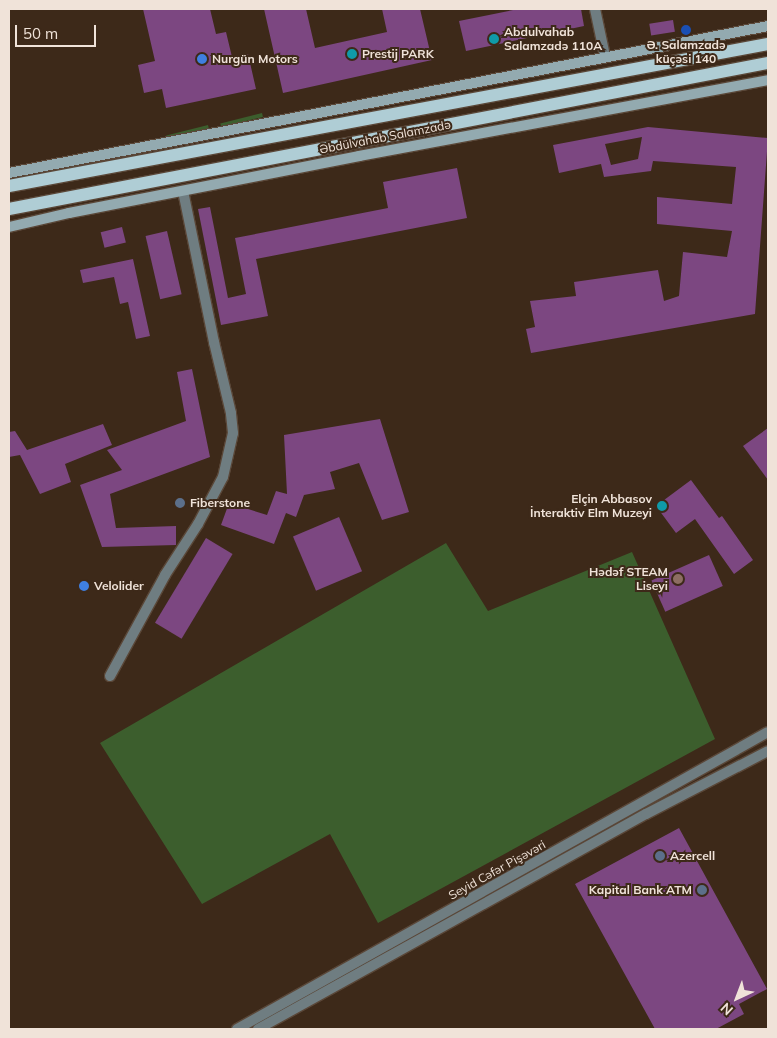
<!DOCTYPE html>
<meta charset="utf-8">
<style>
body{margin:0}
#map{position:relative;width:777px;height:1038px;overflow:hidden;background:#3d2919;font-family:Mulish,sans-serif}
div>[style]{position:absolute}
.green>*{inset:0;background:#3c5e2d;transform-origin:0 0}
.building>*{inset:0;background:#7c4781;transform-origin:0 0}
.roads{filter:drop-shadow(1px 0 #5a4738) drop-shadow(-1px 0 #5a4738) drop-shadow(0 1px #5a4738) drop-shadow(0 -1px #5a4738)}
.minor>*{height:10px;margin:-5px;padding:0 5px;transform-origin:5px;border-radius:5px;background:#6f7d81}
.tertiary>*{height:10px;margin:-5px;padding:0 5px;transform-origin:5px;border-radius:5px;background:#6f7d81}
.secondary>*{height:10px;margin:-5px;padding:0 5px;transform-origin:5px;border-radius:5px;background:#93aab0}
.primary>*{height:12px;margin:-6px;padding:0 6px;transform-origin:6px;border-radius:6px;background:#afcdd5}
.dots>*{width:14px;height:14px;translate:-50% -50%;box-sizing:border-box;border:2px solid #3d2919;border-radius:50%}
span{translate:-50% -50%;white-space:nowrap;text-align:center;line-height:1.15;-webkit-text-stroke:4px #3d2919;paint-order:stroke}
.poi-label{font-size:12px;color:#f0e3d9;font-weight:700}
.left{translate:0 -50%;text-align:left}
.right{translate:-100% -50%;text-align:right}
.street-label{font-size:12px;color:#f0e3d9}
.frame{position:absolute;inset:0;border:10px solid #f0e3d9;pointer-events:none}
.north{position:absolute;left:712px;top:973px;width:50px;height:50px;-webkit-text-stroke:4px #3d2919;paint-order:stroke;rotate:223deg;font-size:14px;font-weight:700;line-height:20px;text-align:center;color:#f0e3d9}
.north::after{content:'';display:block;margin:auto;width:18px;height:22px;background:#f0e3d9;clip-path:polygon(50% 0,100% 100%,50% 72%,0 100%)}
.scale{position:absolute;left:15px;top:25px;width:81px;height:22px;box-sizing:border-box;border:2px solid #f0e3d9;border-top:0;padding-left:6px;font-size:15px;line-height:18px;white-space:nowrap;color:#f0e3d9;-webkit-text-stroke:4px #3d2919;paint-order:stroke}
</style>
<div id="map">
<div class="green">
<div style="left:262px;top:113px;width:4px;height:43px;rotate:76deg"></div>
<div style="left:208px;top:125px;width:4px;height:43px;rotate:76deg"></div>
<div style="clip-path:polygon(446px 543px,488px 611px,632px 552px,715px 739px,378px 923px,330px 834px,202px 904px,100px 743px)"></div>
</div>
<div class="building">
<div style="clip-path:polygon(143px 9px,210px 9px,216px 34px,226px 32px,232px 57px,248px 54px,256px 89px,166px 108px,162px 89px,144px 93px,138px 65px,155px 61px)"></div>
<div style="clip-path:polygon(264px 9px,306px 9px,315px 48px,387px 32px,382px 9px,420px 9px,432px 60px,283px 93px)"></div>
<div style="clip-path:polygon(518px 9px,581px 9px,584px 26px,466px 51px,459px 21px)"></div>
<div style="left:673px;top:20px;width:12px;height:24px;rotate:81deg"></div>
<div style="clip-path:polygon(evenodd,648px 127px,768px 138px,755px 314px,531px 353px,526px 329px,535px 327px,530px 301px,576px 296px,574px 282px,658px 270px,664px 301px,679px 296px,683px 252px,727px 257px,732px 231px,657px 224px,657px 197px,732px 204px,736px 167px,653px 161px,651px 171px,604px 177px,601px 164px,559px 173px,553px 145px,648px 127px,642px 137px,638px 159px,611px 165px,605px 144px,642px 137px)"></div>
<div style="clip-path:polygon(457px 168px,467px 218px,256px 259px,268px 316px,221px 325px,198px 209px,210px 207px,228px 298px,246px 294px,235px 238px,388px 208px,383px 182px)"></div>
<div style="left:122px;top:227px;width:16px;height:22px;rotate:76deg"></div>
<div style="left:167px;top:231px;width:65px;height:22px;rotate:77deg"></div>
<div style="clip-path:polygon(133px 259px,150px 336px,136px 339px,128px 302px,120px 304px,114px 277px,83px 283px,80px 270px)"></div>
<div style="clip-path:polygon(192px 369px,210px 457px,110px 494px,116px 528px,176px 526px,176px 545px,102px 547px,80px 485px,122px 470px,107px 450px,186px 421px,177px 372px)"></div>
<div style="clip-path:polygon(380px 419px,409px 512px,382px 520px,359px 463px,330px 472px,335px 489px,304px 495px,296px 517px,286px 513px,274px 544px,221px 525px,229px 503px,267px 515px,276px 491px,287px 494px,284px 435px)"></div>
<div style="clip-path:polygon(103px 424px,112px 445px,65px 464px,71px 482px,40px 494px,20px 455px,9px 457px,9px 432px,15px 431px,27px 450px)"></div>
<div style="clip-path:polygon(768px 428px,768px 480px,743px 446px)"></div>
<div style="clip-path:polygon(691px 480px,719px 518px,722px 516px,753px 560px,734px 574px,695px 519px,676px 533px,656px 506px)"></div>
<div style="left:339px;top:517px;width:59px;height:50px;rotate:67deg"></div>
<div style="left:206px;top:538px;width:31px;height:99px;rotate:31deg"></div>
<div style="left:709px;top:555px;width:34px;height:63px;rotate:66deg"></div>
<div style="clip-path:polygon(679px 828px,767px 989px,739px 1004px,744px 1014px,716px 1029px,655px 1029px,575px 884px)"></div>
</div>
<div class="roads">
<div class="minor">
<div style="left:595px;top:9px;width:48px;rotate:78deg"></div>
<div style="left:110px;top:676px;width:115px;rotate:-61.4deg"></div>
<div style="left:165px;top:575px;width:61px;rotate:-57.1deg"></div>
<div style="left:198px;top:524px;width:53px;rotate:-62deg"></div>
<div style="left:223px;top:477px;width:45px;rotate:-77.2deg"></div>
<div style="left:233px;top:433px;width:20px;rotate:-96deg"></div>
<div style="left:231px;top:413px;width:73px;rotate:-103.5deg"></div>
<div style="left:214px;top:342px;width:154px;rotate:-101.6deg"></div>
</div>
<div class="tertiary">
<div style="left:237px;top:1029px;width:608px;rotate:-29.22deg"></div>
<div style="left:258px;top:1029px;width:444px;rotate:-29deg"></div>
<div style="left:646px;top:814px;width:137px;rotate:-27.3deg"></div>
</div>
<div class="secondary">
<div style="left:9px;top:173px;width:773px;rotate:-10.96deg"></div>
<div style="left:9px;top:227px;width:62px;rotate:-13.1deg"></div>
<div style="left:69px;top:213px;width:296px;rotate:-11.1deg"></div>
<div style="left:359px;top:156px;width:416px;rotate:-10.5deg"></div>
</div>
<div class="primary">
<div style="left:9px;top:186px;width:772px;rotate:-10.6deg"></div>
<div style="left:9px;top:209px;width:773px;rotate:-10.89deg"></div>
</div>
</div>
<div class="dots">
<div style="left:686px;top:30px;background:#1a4fb4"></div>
<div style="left:494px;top:39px;background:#0f9aa8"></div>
<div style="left:352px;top:54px;background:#0f9aa8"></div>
<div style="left:202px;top:59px;background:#3f7fe0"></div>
<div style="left:180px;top:503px;background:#5c6f8a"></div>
<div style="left:662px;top:506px;background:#0f9aa8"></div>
<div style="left:678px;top:579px;background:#8d6e63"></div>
<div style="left:84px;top:586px;background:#3f7fe0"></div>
<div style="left:660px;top:856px;background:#5c6f8a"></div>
<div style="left:702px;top:890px;background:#5c6f8a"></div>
</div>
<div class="poi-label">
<span class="left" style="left:504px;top:39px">Abdulvahab<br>Salamzadə 110A</span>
<span style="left:686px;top:52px">Ə. Salamzadə<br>küçəsi 140</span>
<span class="left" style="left:362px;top:54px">Prestij PARK</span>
<span class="left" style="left:212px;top:59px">Nurgün Motors</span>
<span class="right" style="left:652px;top:506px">Elçin Abbasov<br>İnteraktiv Elm Muzeyi</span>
<span class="left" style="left:190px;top:503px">Fiberstone</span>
<span class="right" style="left:668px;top:579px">Hədəf STEAM<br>Liseyi</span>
<span class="left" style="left:94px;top:586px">Velolider</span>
<span class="left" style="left:670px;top:856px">Azercell</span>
<span class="right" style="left:692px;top:890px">Kapital Bank ATM</span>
</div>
<div class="street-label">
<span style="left:385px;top:137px;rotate:-11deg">Əbdülvahab Salamzadə</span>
<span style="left:497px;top:870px;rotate:-29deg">Seyid Cəfər Pişəvəri</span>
</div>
<div class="frame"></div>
<div class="north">N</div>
<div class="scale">50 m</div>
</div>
